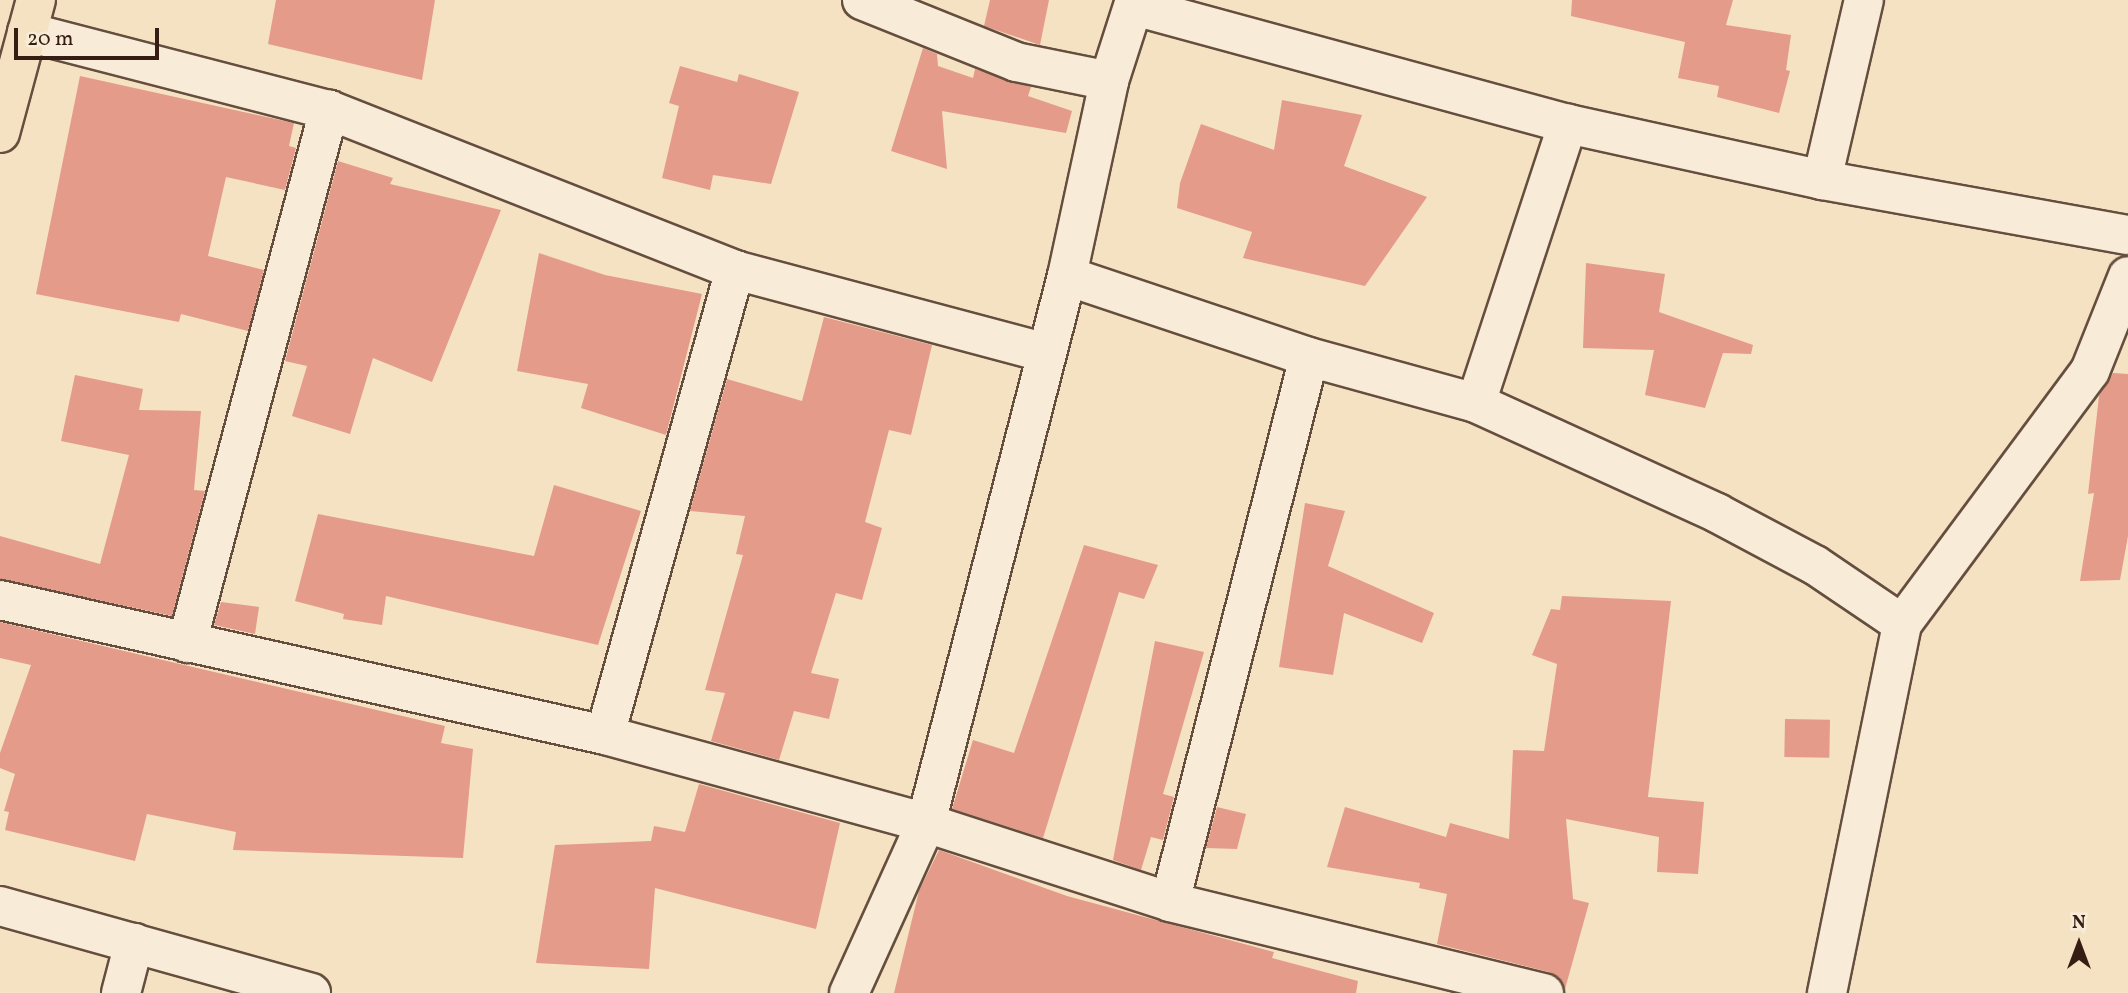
<!DOCTYPE html>
<style>
body{margin:0}
#map{position:relative;width:2128px;height:993px;overflow:hidden;background:#f5e2c3;font-family:Vollkorn,serif}
div>[style]{position:absolute}
.building>*{inset:0;background:#e49b89;transform-origin:0 0}
.roads{filter:drop-shadow(2px 0 #664e3f) drop-shadow(-2px 0 #664e3f) drop-shadow(0 2px #664e3f) drop-shadow(0 -2px #664e3f)}
.minor>*{height:38px;margin:-19px;padding:0 19px;transform-origin:19px;border-radius:19px;background:#f8ecd8}
.primary>*{height:38px;margin:-19px;padding:0 19px;transform-origin:19px;border-radius:19px;background:#f5e2c3}
span{translate:-50% -50%;white-space:nowrap;text-align:center;line-height:1.15;-webkit-text-stroke:7px #f8ecd8;paint-order:stroke}
.north{position:absolute;left:2044px;top:909px;width:70px;height:70px;-webkit-text-stroke:5px #f8ecd8;paint-order:stroke;rotate:0deg;font-size:19px;font-weight:700;line-height:28px;text-align:center;color:#361d13}
.north::after{content:'';display:block;margin:auto;width:24px;height:32px;background:#361d13;clip-path:polygon(50% 0,100% 100%,50% 72%,0 100%)}
.scale{position:absolute;left:14px;top:28px;width:145px;height:32px;box-sizing:border-box;border:4px solid #361d13;border-top:0;padding-left:9px;font-size:21px;line-height:24px;white-space:nowrap;color:#361d13;-webkit-text-stroke:5px #f8ecd8;paint-order:stroke}
</style>
<div id="map">
<div class="building">
<div style="clip-path:polygon(276px 0,435px 0,422px 80px,268px 44px)"></div>
<div style="clip-path:polygon(990px 0,1049px 0,1040px 45px,984px 26px)"></div>
<div style="clip-path:polygon(1572px 0,1733px 0,1726px 25px,1791px 35px,1786px 70px,1790px 71px,1779px 113px,1717px 97px,1719px 86px,1678px 78px,1685px 42px,1571px 16px)"></div>
<div style="clip-path:polygon(923px 48px,937px 54px,938px 66px,973px 78px,975px 69px,1031px 87px,1028px 96px,1072px 111px,1066px 133px,942px 111px,947px 169px,891px 151px)"></div>
<div style="clip-path:polygon(680px 66px,737px 82px,739px 74px,799px 92px,771px 184px,713px 175px,710px 190px,662px 178px,679px 106px,669px 103px)"></div>
<div style="clip-path:polygon(80px 76px,294px 123px,289px 146px,296px 148px,285px 190px,226px 177px,208px 256px,264px 270px,248px 331px,181px 314px,179px 322px,36px 294px)"></div>
<div style="clip-path:polygon(1282px 100px,1362px 115px,1344px 166px,1427px 197px,1365px 286px,1243px 258px,1252px 232px,1177px 208px,1180px 183px,1201px 124px,1274px 150px)"></div>
<div style="clip-path:polygon(338px 161px,393px 178px,390px 184px,501px 210px,432px 382px,373px 358px,350px 434px,292px 416px,307px 366px,285px 361px)"></div>
<div style="clip-path:polygon(539px 253px,605px 275px,702px 294px,666px 435px,581px 408px,588px 384px,517px 371px)"></div>
<div style="clip-path:polygon(1586px 263px,1665px 274px,1659px 312px,1753px 345px,1751px 354px,1723px 353px,1705px 408px,1645px 395px,1654px 350px,1583px 348px)"></div>
<div style="clip-path:polygon(824px 317px,932px 345px,911px 435px,889px 430px,865px 522px,882px 528px,862px 600px,836px 593px,811px 673px,839px 679px,829px 719px,794px 711px,779px 760px,711px 741px,725px 693px,705px 690px,743px 555px,736px 554px,745px 516px,690px 511px,727px 379px,802px 401px)"></div>
<div style="clip-path:polygon(2113px 373px,2128px 374px,2128px 536px,2120px 580px,2080px 581px,2094px 493px,2088px 494px,2099px 396px)"></div>
<div style="clip-path:polygon(75px 375px,143px 389px,139px 410px,201px 411px,194px 490px,205px 491px,172px 616px,0 579px,0 536px,100px 564px,129px 455px,61px 441px)"></div>
<div style="clip-path:polygon(554px 485px,641px 511px,598px 645px,386px 596px,382px 625px,343px 619px,344px 614px,295px 601px,318px 514px,534px 556px)"></div>
<div style="clip-path:polygon(1305px 503px,1345px 511px,1328px 566px,1434px 613px,1422px 643px,1344px 613px,1333px 675px,1279px 667px)"></div>
<div style="clip-path:polygon(1084px 545px,1158px 565px,1144px 599px,1119px 592px,1043px 838px,952px 809px,973px 740px,1014px 753px)"></div>
<div style="clip-path:polygon(1562px 596px,1671px 601px,1648px 797px,1704px 802px,1698px 874px,1657px 872px,1659px 837px,1566px 819px,1573px 899px,1589px 903px,1565px 989px,1549px 972px,1437px 944px,1447px 894px,1419px 888px,1420px 883px,1327px 867px,1345px 807px,1446px 837px,1450px 823px,1509px 839px,1513px 750px,1544px 751px,1557px 664px,1532px 655px,1551px 609px,1560px 610px)"></div>
<div style="clip-path:polygon(221px 602px,259px 607px,255px 634px,214px 625px)"></div>
<div style="clip-path:polygon(0 622px,445px 726px,441px 743px,473px 749px,463px 858px,233px 850px,236px 832px,147px 814px,135px 861px,5px 830px,9px 812px,4px 811px,15px 774px,0 768px,0 753px,31px 665px,0 658px)"></div>
<div style="clip-path:polygon(1155px 641px,1204px 652px,1163px 794px,1174px 797px,1163px 840px,1151px 837px,1141px 870px,1113px 860px)"></div>
<div style="left:1785px;top:719px;width:45px;height:38px;rotate:1deg"></div>
<div style="clip-path:polygon(699px 784px,840px 823px,816px 929px,655px 888px,649px 969px,536px 963px,555px 845px,651px 841px,654px 826px,685px 832px)"></div>
<div style="clip-path:polygon(1217px 807px,1246px 814px,1237px 849px,1206px 848px)"></div>
<div style="clip-path:polygon(939px 850px,1067px 896px,1274px 952px,1272px 958px,1358px 981px,1356px 993px,894px 993px,919px 891px)"></div>
</div>
<div class="roads">
<div class="minor">
<div style="left:862px;top:0;width:166px;rotate:21.9deg"></div>
<div style="left:1016px;top:62px;width:95px;rotate:11.5deg"></div>
<div style="left:1134px;top:6px;width:450px;rotate:15.2deg"></div>
<div style="left:1568px;top:124px;width:260px;rotate:12.4deg"></div>
<div style="left:1822px;top:180px;width:311px;rotate:10.2deg"></div>
<div style="left:27px;top:32px;width:312px;rotate:14.5deg"></div>
<div style="left:329px;top:110px;width:436px;rotate:21.5deg"></div>
<div style="left:735px;top:270px;width:322px;rotate:14.9deg"></div>
<div style="left:1822px;top:180px;width:185px;rotate:-76.9deg"></div>
<div style="left:1067px;top:276px;width:255px;rotate:18.5deg"></div>
<div style="left:1309px;top:357px;width:173px;rotate:15.4deg"></div>
<div style="left:1476px;top:403px;width:265px;rotate:24.5deg"></div>
<div style="left:1717px;top:513px;width:111px;rotate:28deg"></div>
<div style="left:1815px;top:565px;width:105px;rotate:34.1deg"></div>
<div style="left:1902px;top:624px;width:315px;rotate:-53.4deg"></div>
<div style="left:2090px;top:371px;width:102px;rotate:-68.2deg"></div>
<div style="left:1476px;top:403px;width:294px;rotate:-71.8deg"></div>
<div style="left:0;top:600px;width:620px;rotate:12.58deg"></div>
<div style="left:605px;top:735px;width:333px;rotate:15.3deg"></div>
<div style="left:926px;top:823px;width:256px;rotate:17.9deg"></div>
<div style="left:1170px;top:902px;width:385px;rotate:13.7deg"></div>
<div style="left:187px;top:643px;width:552px;rotate:-75.08deg"></div>
<div style="left:605px;top:735px;width:483px;rotate:-74.4deg"></div>
<div style="left:1170px;top:902px;width:562px;rotate:-75.69deg"></div>
<div style="left:0;top:906px;width:323px;rotate:15.6deg"></div>
<div style="left:121px;top:993px;width:52px;rotate:-75.4deg"></div>
<div style="left:849px;top:993px;width:187px;rotate:-65.6deg"></div>
<div style="left:926px;top:823px;width:565px;rotate:-75.55deg"></div>
<div style="left:1067px;top:276px;width:199px;rotate:-77.8deg"></div>
<div style="left:1109px;top:81px;width:85px;rotate:-72.2deg"></div>
<div style="left:1827px;top:993px;width:377px;rotate:-78.5deg"></div>
</div>
<div class="primary">
<div style="left:0;top:133px;width:138px;rotate:-74.9deg"></div>
</div>
</div>
<div class="north">N</div>
<div class="scale">20 m</div>
</div>
